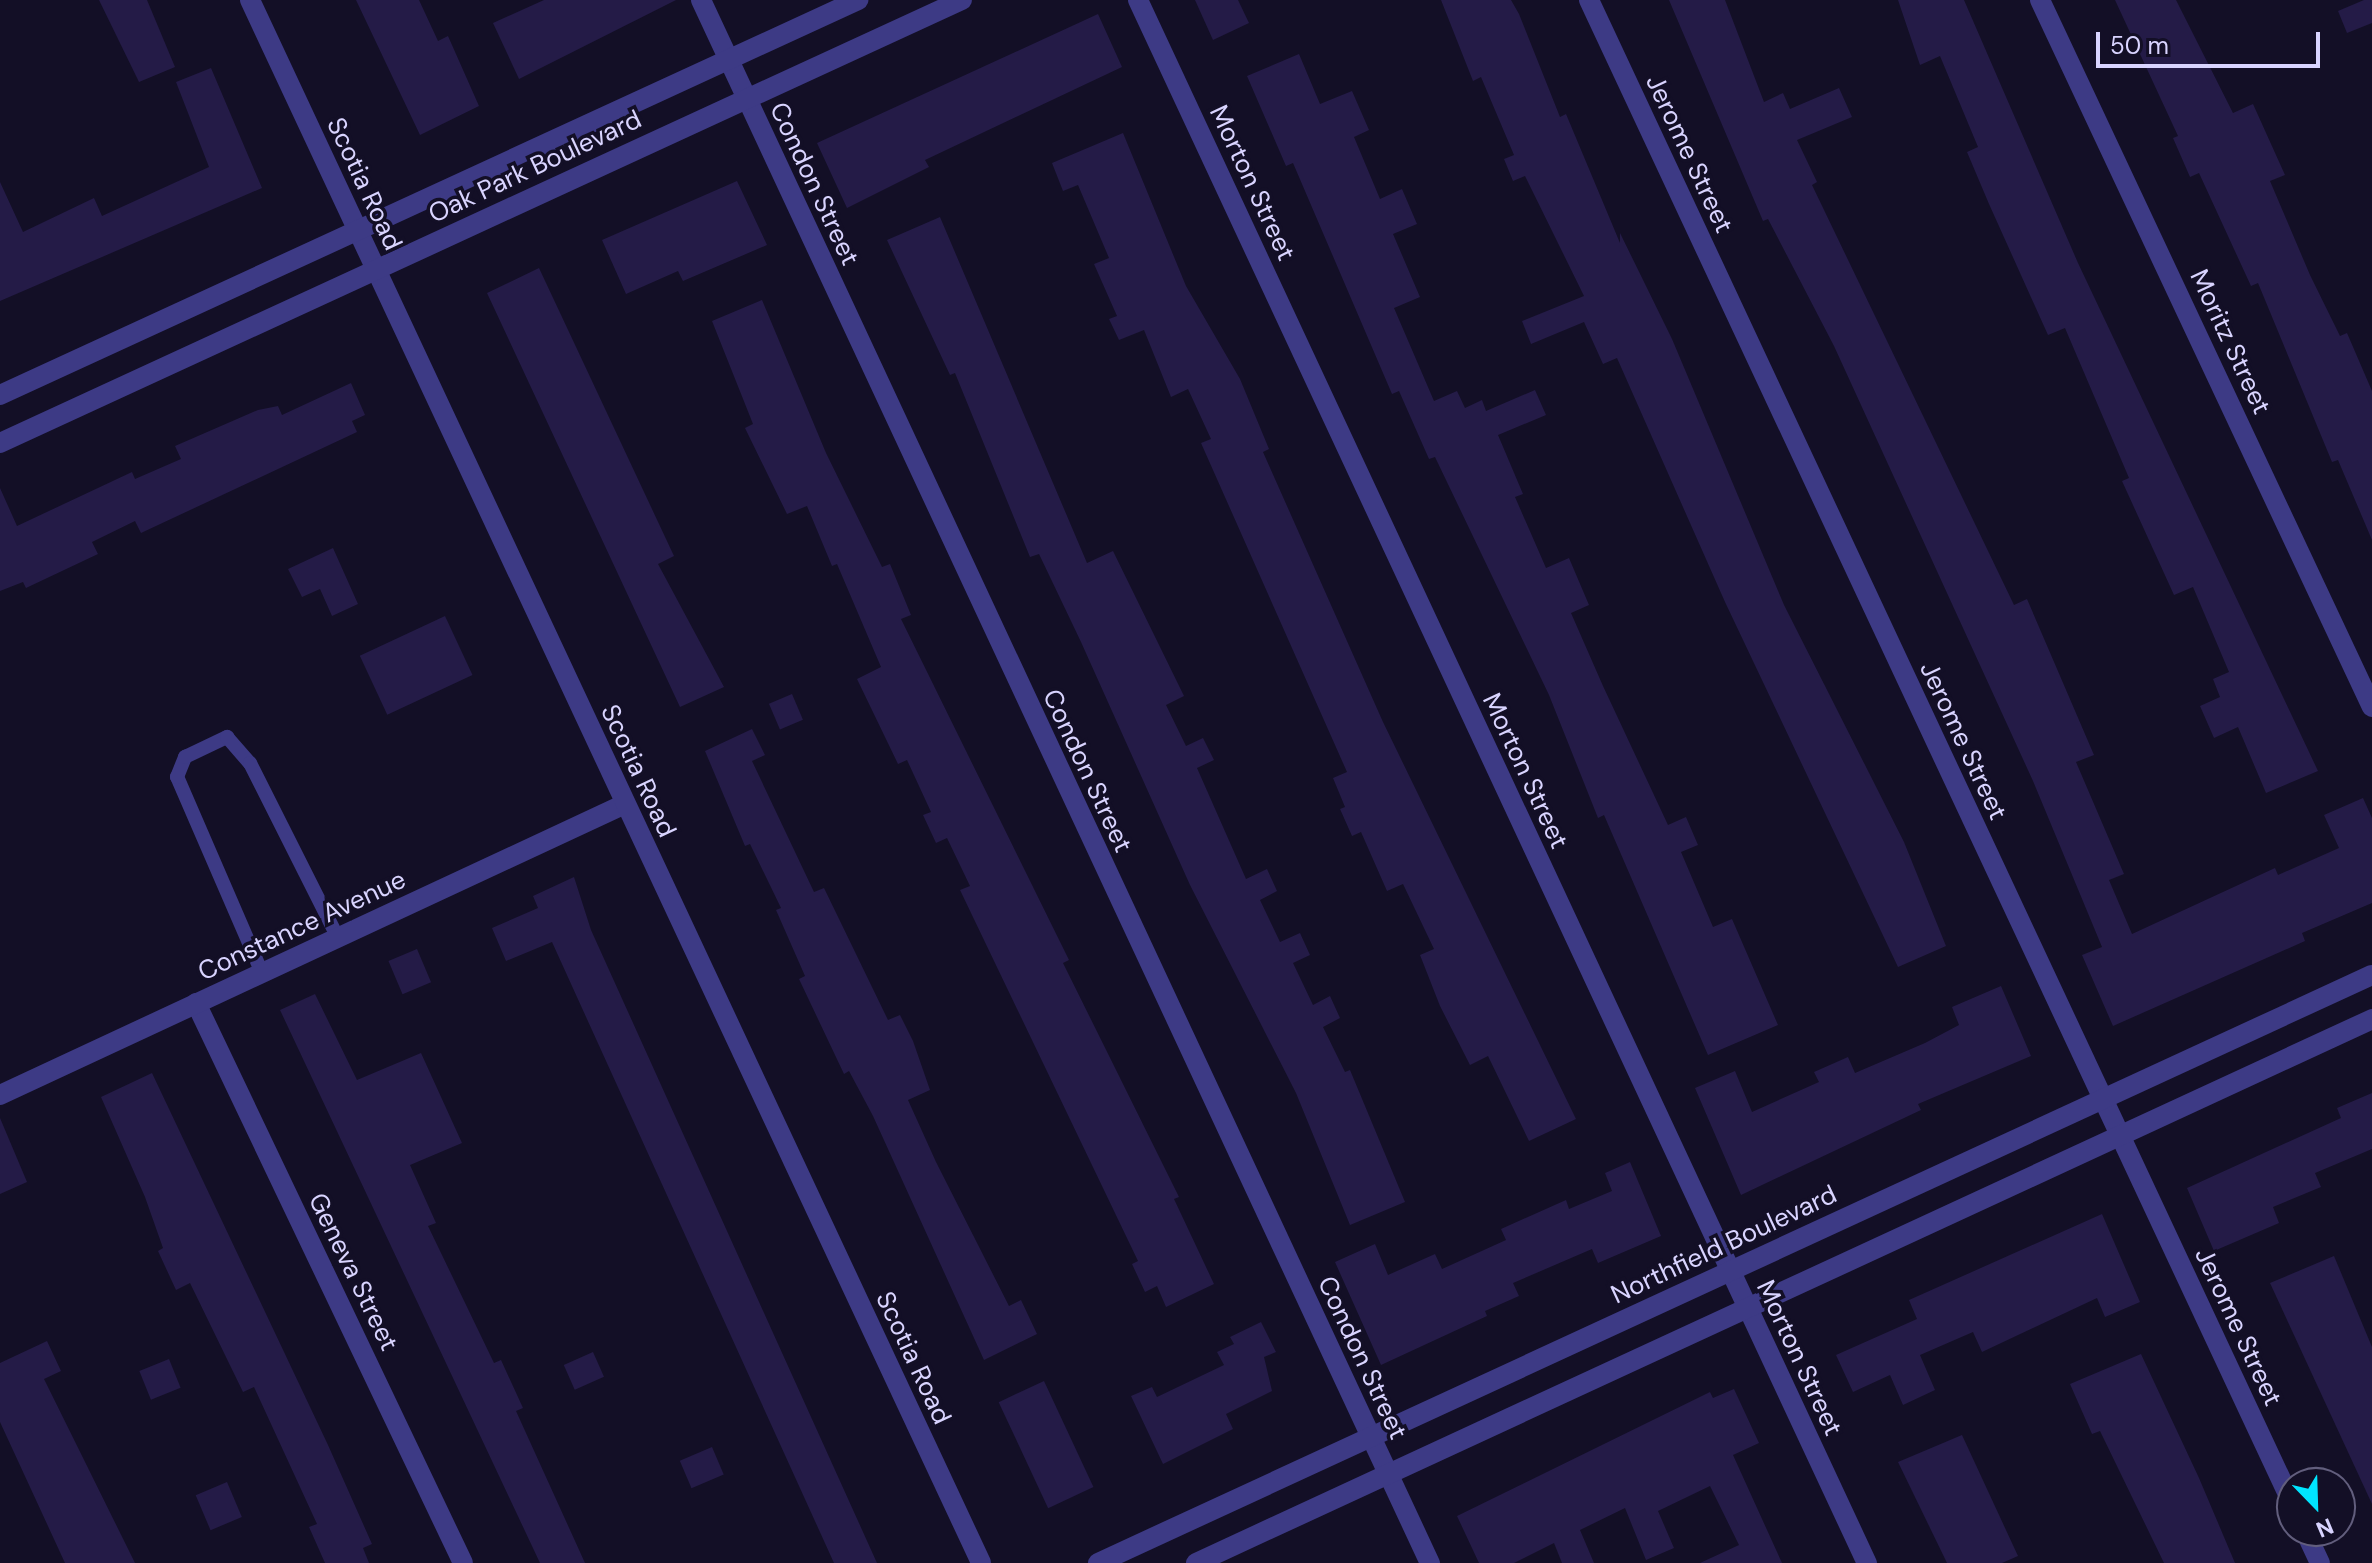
<!DOCTYPE html>
<style>
body{margin:0}
#map{position:relative;width:2372px;height:1563px;overflow:hidden;background:#130f26;font-family:"DM Sans",sans-serif}
div>[style]{position:absolute}
.building>*{inset:0;background:#241b47;transform-origin:0 0}
.service>*{height:14px;margin:-7px;padding:0 7px;transform-origin:7px;border-radius:7px;background:#3d3a85}
.minor>*{height:20px;margin:-10px;padding:0 10px;transform-origin:10px;border-radius:10px;background:#3d3a85}
.tertiary>*{height:20px;margin:-10px;padding:0 10px;transform-origin:10px;border-radius:10px;background:#3d3a85}
span{translate:-50% -50%;white-space:nowrap;text-align:center;line-height:1.15;-webkit-text-stroke:7px #130f26;paint-order:stroke}
.street-label{font-size:26px;color:#d9d4ff}
.north{position:absolute;left:2276px;top:1467px;width:80px;height:80px;box-sizing:border-box;background:#130f26;border:2px solid #625e7d;border-radius:50%;rotate:157deg;font-size:22px;font-weight:700;line-height:32px;text-align:center;color:#d9d4ff}
.north::after{content:'';display:block;margin:auto;width:28px;height:36px;background:#00e5ff;clip-path:polygon(50% 0,100% 100%,50% 72%,0 100%)}
.scale{position:absolute;left:2096px;top:32px;width:224px;height:36px;box-sizing:border-box;border:4px solid #d9d4ff;border-top:0;padding-left:10px;font-size:24px;line-height:28px;white-space:nowrap;color:#d9d4ff;-webkit-text-stroke:6px #130f26;paint-order:stroke}
</style>
<div id="map">
<div class="building">
<div style="clip-path:polygon(99px 0,147px 0,175px 67px,139px 82px)"></div>
<div style="clip-path:polygon(356px 0,419px 0,438px 41px,448px 36px,479px 106px,420px 135px)"></div>
<div style="clip-path:polygon(544px 0,676px 0,519px 79px,493px 23px)"></div>
<div style="clip-path:polygon(1195px 0,1238px 0,1249px 23px,1213px 40px)"></div>
<div style="clip-path:polygon(1441px 0,1511px 0,1519px 14px,1560px 117px,1566px 114px,1620px 243px,1620px 233px,1672px 339px,1784px 605px,1904px 842px,1946px 946px,1898px 967px,1725px 602px,1617px 358px,1603px 364px,1584px 322px,1531px 344px,1522px 321px,1584px 296px,1525px 176px,1513px 181px,1504px 159px,1514px 155px,1481px 77px,1473px 81px)"></div>
<div style="clip-path:polygon(1669px 0,1725px 0,1764px 102px,1783px 93px,1790px 109px,1839px 88px,1852px 117px,1797px 140px,1817px 182px,1812px 185px,2014px 605px,2027px 599px,2094px 755px,2076px 762px,2124px 874px,2109px 880px,2132px 934px,2275px 868px,2278px 875px,2339px 848px,2324px 815px,2363px 798px,2372px 818px,2372px 903px,2302px 933px,2305px 941px,2113px 1026px,2082px 955px,2102px 947px,2033px 781px,1834px 346px,1768px 219px,1763px 221px)"></div>
<div style="clip-path:polygon(1898px 0,1964px 0,2078px 263px,2318px 771px,2266px 793px,2238px 727px,2214px 738px,2200px 706px,2220px 697px,2213px 679px,2229px 672px,2193px 587px,2174px 595px,2122px 481px,2129px 478px,2065px 328px,2048px 335px,1989px 204px,1967px 152px,1978px 147px,1940px 56px,1920px 65px)"></div>
<div style="clip-path:polygon(2115px 0,2176px 0,2233px 113px,2253px 104px,2285px 175px,2270px 181px,2310px 275px,2340px 336px,2347px 333px,2372px 391px,2372px 540px,2338px 460px,2332px 462px,2258px 283px,2251px 286px,2199px 173px,2190px 177px,2173px 138px,2178px 136px)"></div>
<div style="clip-path:polygon(2364px 0,2372px 0,2372px 23px,2347px 33px,2338px 11px)"></div>
<div style="clip-path:polygon(1098px 14px,1122px 67px,925px 160px,929px 167px,847px 208px,817px 143px)"></div>
<div style="clip-path:polygon(1299px 54px,1320px 104px,1352px 91px,1369px 130px,1354px 137px,1380px 199px,1402px 189px,1417px 224px,1393px 234px,1420px 297px,1394px 308px,1434px 401px,1457px 391px,1465px 408px,1482px 400px,1486px 411px,1535px 390px,1546px 415px,1498px 435px,1523px 494px,1515px 497px,1546px 568px,1569px 558px,1589px 605px,1571px 613px,1603px 686px,1668px 825px,1686px 817px,1698px 845px,1681px 852px,1713px 927px,1732px 919px,1778px 1025px,1708px 1055px,1604px 815px,1598px 818px,1549px 695px,1435px 457px,1429px 459px,1399px 391px,1392px 394px,1293px 163px,1286px 166px,1247px 76px)"></div>
<div style="clip-path:polygon(211px 68px,262px 188px,0 301px,0 182px,23px 232px,94px 198px,102px 216px,209px 167px,176px 82px)"></div>
<div style="clip-path:polygon(1123px 133px,1186px 286px,1240px 379px,1269px 449px,1263px 452px,1383px 722px,1576px 1119px,1529px 1141px,1488px 1056px,1470px 1065px,1440px 1006px,1420px 955px,1434px 949px,1403px 884px,1387px 891px,1361px 832px,1352px 836px,1340px 809px,1345px 807px,1333px 778px,1347px 772px,1201px 443px,1211px 439px,1188px 389px,1171px 397px,1144px 330px,1119px 340px,1109px 319px,1117px 316px,1094px 264px,1109px 258px,1078px 185px,1063px 191px,1052px 163px)"></div>
<div style="clip-path:polygon(737px 181px,767px 245px,683px 281px,678px 271px,626px 294px,602px 240px)"></div>
<div style="clip-path:polygon(940px 217px,1087px 563px,1113px 551px,1184px 696px,1166px 705px,1186px 746px,1203px 738px,1214px 760px,1197px 768px,1246px 879px,1267px 869px,1277px 891px,1260px 900px,1280px 942px,1300px 933px,1310px 955px,1293px 963px,1313px 1005px,1330px 996px,1340px 1018px,1323px 1027px,1345px 1072px,1350px 1070px,1405px 1202px,1350px 1225px,1296px 1093px,1190px 885px,1081px 642px,1039px 554px,1030px 557px,955px 373px,950px 375px,887px 240px)"></div>
<div style="clip-path:polygon(539px 268px,674px 556px,658px 564px,724px 687px,680px 707px,487px 293px)"></div>
<div style="clip-path:polygon(762px 300px,826px 453px,882px 567px,890px 564px,911px 615px,901px 619px,1069px 960px,1063px 963px,1179px 1197px,1174px 1199px,1214px 1284px,1166px 1307px,1157px 1286px,1145px 1292px,1132px 1264px,1138px 1261px,960px 890px,970px 886px,947px 838px,936px 843px,923px 815px,931px 812px,907px 760px,898px 764px,857px 679px,881px 667px,837px 564px,832px 566px,807px 506px,787px 514px,745px 428px,753px 424px,712px 321px)"></div>
<div style="clip-path:polygon(351px 383px,365px 415px,352px 421px,357px 432px,141px 533px,135px 521px,92px 542px,98px 554px,26px 588px,23px 582px,0 591px,0 488px,17px 526px,132px 472px,135px 479px,181px 459px,175px 446px,258px 410px,278px 406px,282px 415px)"></div>
<div style="clip-path:polygon(333px 548px,358px 604px,332px 616px,320px 589px,302px 597px,288px 569px)"></div>
<div style="left:445px;top:616px;width:65px;height:94px;rotate:65deg"></div>
<div style="left:792px;top:694px;width:28px;height:25px;rotate:67deg"></div>
<div style="clip-path:polygon(752px 729px,765px 755px,752px 761px,814px 892px,824px 888px,888px 1020px,900px 1015px,913px 1041px,930px 1090px,908px 1100px,936px 1162px,1009px 1306px,1021px 1300px,1037px 1334px,984px 1360px,873px 1116px,849px 1071px,844px 1074px,799px 979px,805px 976px,776px 910px,781px 908px,750px 844px,745px 846px,705px 751px)"></div>
<div style="clip-path:polygon(574px 877px,591px 930px,877px 1563px,834px 1563px,552px 942px,506px 961px,492px 928px,538px 908px,533px 896px)"></div>
<div style="left:417px;top:949px;width:36px;height:31px;rotate:67deg"></div>
<div style="clip-path:polygon(2001px 986px,2031px 1056px,1918px 1104px,1921px 1110px,1741px 1195px,1695px 1088px,1735px 1071px,1752px 1112px,1819px 1082px,1814px 1072px,1848px 1057px,1855px 1073px,1925px 1043px,1959px 1025px,1952px 1007px)"></div>
<div style="clip-path:polygon(315px 994px,357px 1080px,421px 1053px,462px 1143px,410px 1165px,436px 1223px,428px 1226px,494px 1363px,501px 1360px,523px 1408px,516px 1411px,585px 1563px,540px 1563px,280px 1010px)"></div>
<div style="clip-path:polygon(152px 1073px,328px 1445px,372px 1544px,363px 1548px,369px 1563px,325px 1563px,309px 1527px,317px 1524px,254px 1387px,243px 1392px,190px 1283px,176px 1290px,158px 1251px,163px 1248px,145px 1197px,101px 1097px)"></div>
<div style="clip-path:polygon(2372px 1093px,2372px 1149px,2315px 1173px,2321px 1187px,2273px 1207px,2279px 1223px,2214px 1251px,2187px 1188px,2341px 1118px,2337px 1108px)"></div>
<div style="clip-path:polygon(0 1118px,27px 1182px,0 1194px)"></div>
<div style="clip-path:polygon(1630px 1162px,1661px 1236px,1598px 1263px,1592px 1249px,1513px 1283px,1519px 1296px,1485px 1311px,1487px 1316px,1381px 1365px,1335px 1262px,1375px 1244px,1388px 1275px,1435px 1254px,1442px 1269px,1506px 1240px,1501px 1229px,1566px 1200px,1569px 1209px,1612px 1191px,1605px 1173px)"></div>
<div style="clip-path:polygon(2102px 1214px,2140px 1302px,2105px 1317px,2097px 1298px,1982px 1352px,1973px 1332px,1920px 1355px,1935px 1390px,1903px 1405px,1890px 1375px,1853px 1392px,1836px 1355px,1917px 1319px,1909px 1300px)"></div>
<div style="clip-path:polygon(2334px 1256px,2372px 1347px,2372px 1504px,2270px 1283px)"></div>
<div style="clip-path:polygon(1261px 1322px,1276px 1352px,1264px 1357px,1272px 1391px,1226px 1414px,1233px 1429px,1163px 1464px,1131px 1396px,1152px 1387px,1157px 1397px,1224px 1365px,1217px 1352px,1234px 1344px,1230px 1337px)"></div>
<div style="clip-path:polygon(47px 1341px,61px 1371px,44px 1379px,135px 1563px,65px 1563px,0 1422px,0 1363px)"></div>
<div style="left:593px;top:1352px;width:27px;height:32px;rotate:66deg"></div>
<div style="clip-path:polygon(2141px 1354px,2199px 1478px,2235px 1563px,2164px 1563px,2100px 1431px,2092px 1434px,2070px 1384px)"></div>
<div style="left:169px;top:1359px;width:31px;height:32px;rotate:68deg"></div>
<div style="left:1044px;top:1381px;width:117px;height:50px;rotate:65deg"></div>
<div style="clip-path:polygon(1734px 1389px,1759px 1443px,1733px 1455px,1782px 1563px,1700px 1563px,1739px 1545px,1710px 1486px,1658px 1511px,1674px 1548px,1646px 1560px,1625px 1508px,1580px 1530px,1594px 1563px,1562px 1563px,1554px 1543px,1514px 1563px,1479px 1563px,1457px 1516px,1710px 1392px,1713px 1398px)"></div>
<div style="clip-path:polygon(1962px 1435px,2018px 1556px,2002px 1563px,1947px 1563px,1898px 1462px)"></div>
<div style="left:712px;top:1447px;width:30px;height:35px;rotate:67deg"></div>
<div style="left:227px;top:1482px;width:38px;height:34px;rotate:67deg"></div>
</div>
<div class="service">
<div style="left:262px;top:973px;width:214px;rotate:-113.4deg"></div>
<div style="left:177px;top:777px;width:22px;rotate:-68deg"></div>
<div style="left:185px;top:757px;width:47px;rotate:-25.5deg"></div>
<div style="left:227px;top:737px;width:35px;rotate:49deg"></div>
<div style="left:250px;top:763px;width:196px;rotate:63.3deg"></div>
</div>
<div class="minor">
<div style="left:701px;top:0;width:1725px;rotate:65deg"></div>
<div style="left:1138px;top:0;width:1725px;rotate:65deg"></div>
<div style="left:1589px;top:0;width:1659px;rotate:64.93deg"></div>
<div style="left:2040px;top:0;width:781px;rotate:64.85deg"></div>
<div style="left:196px;top:1003px;width:620px;rotate:64.51deg"></div>
<div style="left:0;top:1095px;width:689px;rotate:-24.97deg"></div>
<div style="left:2305px;top:1531px;width:35px;rotate:65deg"></div>
<div style="left:1098px;top:1563px;width:1403px;rotate:-24.78deg"></div>
<div style="left:1196px;top:1563px;width:1296px;rotate:-24.82deg"></div>
</div>
<div class="tertiary">
<div style="left:250px;top:0;width:1725px;rotate:64.93deg"></div>
<div style="left:0;top:395px;width:945px;rotate:-24.72deg"></div>
<div style="left:0;top:443px;width:1059px;rotate:-24.73deg"></div>
</div>
<div class="street-label">
<span style="left:1689px;top:154px;rotate:65deg">Jerome Street</span>
<span style="left:535px;top:167px;rotate:-25deg">Oak Park Boulevard</span>
<span style="left:1252px;top:183px;rotate:65deg">Morton Street</span>
<span style="left:364px;top:184px;rotate:65deg">Scotia Road</span>
<span style="left:814px;top:184px;rotate:65deg">Condon Street</span>
<span style="left:2230px;top:342px;rotate:65deg">Moritz Street</span>
<span style="left:1963px;top:741px;rotate:65deg">Jerome Street</span>
<span style="left:638px;top:771px;rotate:65deg">Scotia Road</span>
<span style="left:1087px;top:771px;rotate:65deg">Condon Street</span>
<span style="left:1525px;top:771px;rotate:65deg">Morton Street</span>
<span style="left:302px;top:926px;rotate:-25deg">Constance Avenue</span>
<span style="left:1724px;top:1245px;rotate:-25deg">Northfield Boulevard</span>
<span style="left:353px;top:1272px;rotate:64deg">Geneva Street</span>
<span style="left:2238px;top:1327px;rotate:65deg">Jerome Street</span>
<span style="left:913px;top:1358px;rotate:65deg">Scotia Road</span>
<span style="left:1362px;top:1358px;rotate:65deg">Condon Street</span>
<span style="left:1799px;top:1358px;rotate:65deg">Morton Street</span>
</div>
<div class="north">N</div>
<div class="scale">50 m</div>
</div>
